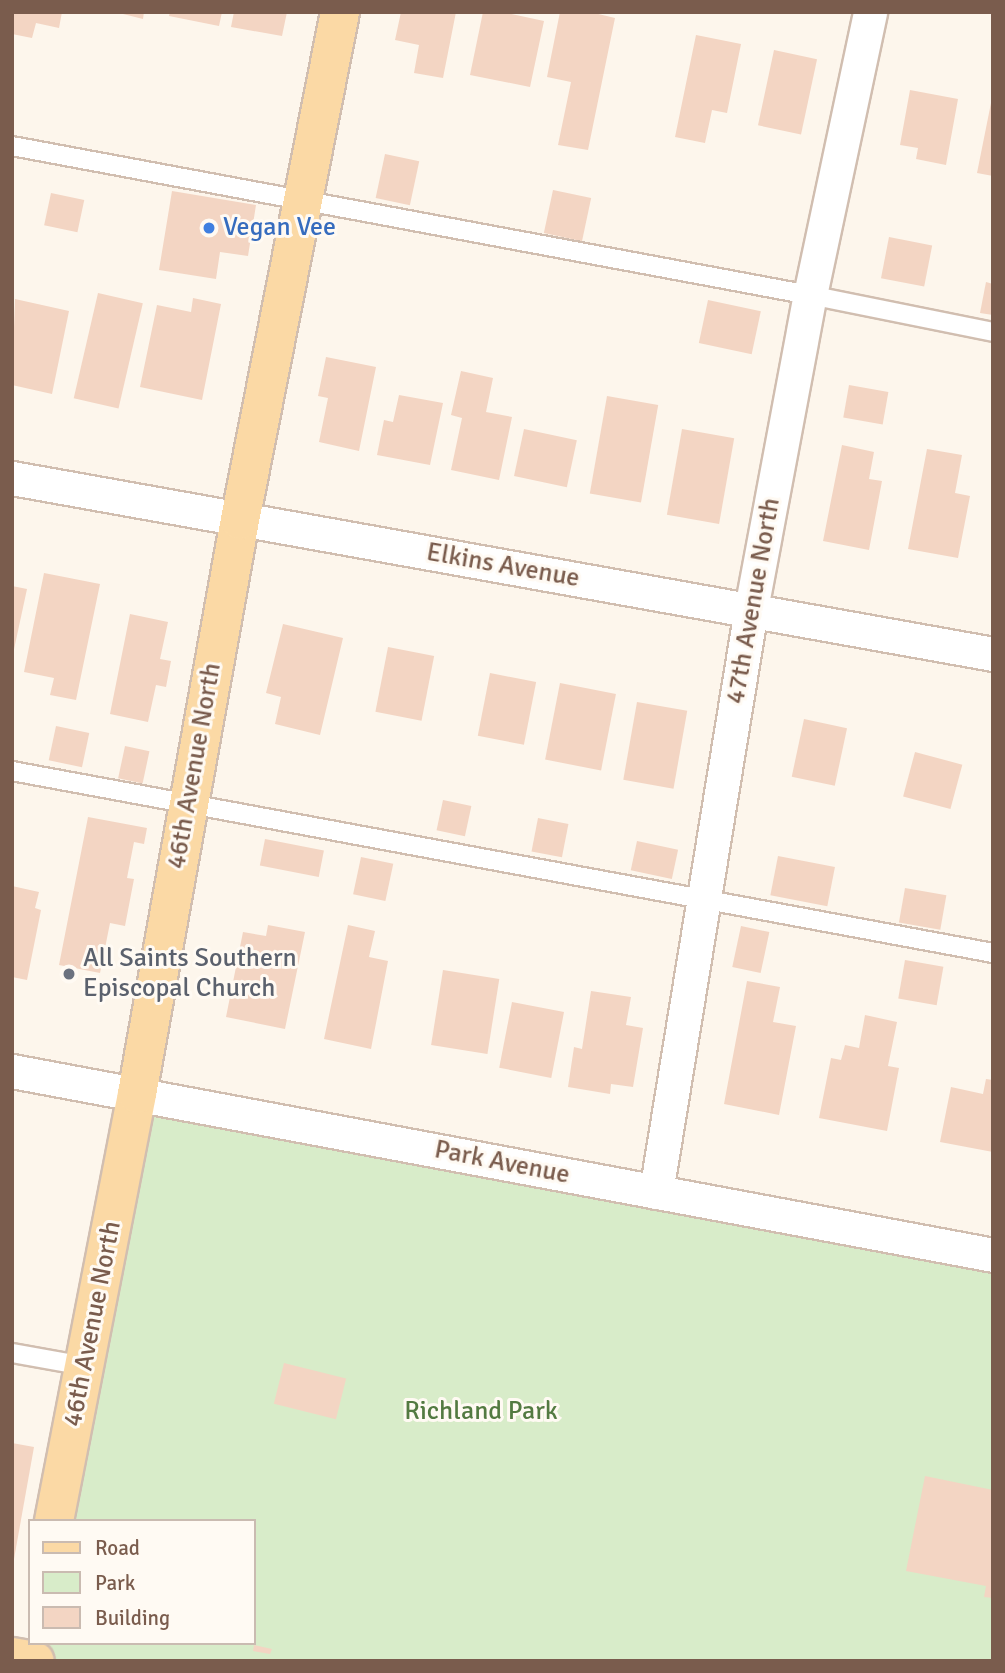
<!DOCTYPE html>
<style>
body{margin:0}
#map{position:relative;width:1005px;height:1673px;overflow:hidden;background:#fdf6ec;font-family:Signika,sans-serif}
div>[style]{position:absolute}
.green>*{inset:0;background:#d8ecc9}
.building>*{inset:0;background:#f3d5c3;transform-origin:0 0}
.roads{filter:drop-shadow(2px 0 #d1beb0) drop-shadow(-2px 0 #d1beb0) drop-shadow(0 2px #d1beb0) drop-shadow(0 -2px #d1beb0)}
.service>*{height:18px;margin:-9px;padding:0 9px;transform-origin:9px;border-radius:9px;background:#fff}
.minor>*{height:33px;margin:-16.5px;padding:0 16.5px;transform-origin:16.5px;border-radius:16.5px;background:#fff}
.primary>*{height:38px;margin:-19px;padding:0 19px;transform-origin:19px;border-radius:19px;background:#fbd9a5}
.dots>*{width:19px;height:19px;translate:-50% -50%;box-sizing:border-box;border:4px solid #fffaf3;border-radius:50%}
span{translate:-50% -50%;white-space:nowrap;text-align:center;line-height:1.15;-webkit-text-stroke:6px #fffaf3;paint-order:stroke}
.shop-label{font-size:26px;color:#366cbe}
.left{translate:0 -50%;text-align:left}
.street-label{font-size:26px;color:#7a5c4d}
.worship-label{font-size:26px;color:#5b616d}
.park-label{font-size:26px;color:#537a41}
.frame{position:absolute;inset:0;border:14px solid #7a5c4d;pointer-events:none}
.legend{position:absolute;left:28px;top:1519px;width:228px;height:126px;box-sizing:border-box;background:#fffaf3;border:2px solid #cabbb1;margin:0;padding:9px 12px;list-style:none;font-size:21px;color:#7a5c4d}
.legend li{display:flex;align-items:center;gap:14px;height:35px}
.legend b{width:35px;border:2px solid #cabbb1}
</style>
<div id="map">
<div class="green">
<div style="clip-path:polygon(137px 1094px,993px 1254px,993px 1661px,35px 1661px,30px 1643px,254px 1643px,254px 1521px,54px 1521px)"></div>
</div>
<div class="building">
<div style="clip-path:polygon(12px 12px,62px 12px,59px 28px,36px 23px,32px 38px,12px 34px)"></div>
<div style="clip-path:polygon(115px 12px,144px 12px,143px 19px)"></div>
<div style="clip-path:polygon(170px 12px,222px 12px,219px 26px,169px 16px)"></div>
<div style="clip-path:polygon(234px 12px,287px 12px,282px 36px,231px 27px)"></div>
<div style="clip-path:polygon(401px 12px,456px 12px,443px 78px,414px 73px,419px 45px,395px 40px)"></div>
<div style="clip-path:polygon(483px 12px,502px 12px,544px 21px,530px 87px,470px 75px)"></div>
<div style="clip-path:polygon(560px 12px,590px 12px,615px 18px,588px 150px,558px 145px,571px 82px,547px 77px)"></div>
<div style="clip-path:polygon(696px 35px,741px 44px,727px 113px,712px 110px,705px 143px,675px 137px)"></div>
<div style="left:774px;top:50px;width:44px;height:77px;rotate:12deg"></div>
<div style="clip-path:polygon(910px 90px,958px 99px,946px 165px,916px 159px,918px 148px,900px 145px)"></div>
<div style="clip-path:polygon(991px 103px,993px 103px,993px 176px,977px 173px)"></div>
<div style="left:385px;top:154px;width:35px;height:45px;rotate:12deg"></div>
<div style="left:553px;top:190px;width:39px;height:44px;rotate:12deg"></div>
<div style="clip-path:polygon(172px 191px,256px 205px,248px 256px,220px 252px,216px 279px,159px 270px)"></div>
<div style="left:51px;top:193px;width:34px;height:33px;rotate:12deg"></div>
<div style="left:889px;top:237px;width:44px;height:42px;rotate:11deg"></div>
<div style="clip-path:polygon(986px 282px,993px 284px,993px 315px,980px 313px)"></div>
<div style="left:98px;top:293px;width:46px;height:108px;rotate:13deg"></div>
<div style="clip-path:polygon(193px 298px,221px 304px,202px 400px,140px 387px,157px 305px,191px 312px)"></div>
<div style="clip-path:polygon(15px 299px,69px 311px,52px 394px,12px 385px)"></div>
<div style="left:708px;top:300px;width:54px;height:44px;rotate:12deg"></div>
<div style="clip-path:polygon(326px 357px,376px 367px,359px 451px,319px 442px,328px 398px,318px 396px)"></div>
<div style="clip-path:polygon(461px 371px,493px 378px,486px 412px,512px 417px,499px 480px,451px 470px,462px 418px,451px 415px)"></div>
<div style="left:849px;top:385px;width:40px;height:33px;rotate:10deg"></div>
<div style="clip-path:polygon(399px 395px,443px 403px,430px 465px,377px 455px,384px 420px,393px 422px)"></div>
<div style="left:607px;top:396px;width:52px;height:99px;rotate:10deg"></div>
<div style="left:524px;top:429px;width:54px;height:48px;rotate:12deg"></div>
<div style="left:682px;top:429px;width:53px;height:87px;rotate:10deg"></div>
<div style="clip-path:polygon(842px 445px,874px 452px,869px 479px,882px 481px,869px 550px,823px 541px)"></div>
<div style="clip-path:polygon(927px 449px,962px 455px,955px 493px,970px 496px,958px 558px,908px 549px)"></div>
<div style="clip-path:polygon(44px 573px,100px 584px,76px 700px,50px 695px,54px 678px,24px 672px)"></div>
<div style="clip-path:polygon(12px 586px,27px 589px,13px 654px,12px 654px)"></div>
<div style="clip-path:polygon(130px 614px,168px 622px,160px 659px,171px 661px,166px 687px,156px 685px,148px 722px,110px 714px)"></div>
<div style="clip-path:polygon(283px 624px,343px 638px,320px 735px,275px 724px,281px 697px,266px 693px)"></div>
<div style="left:388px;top:647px;width:47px;height:66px;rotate:11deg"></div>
<div style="left:490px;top:673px;width:47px;height:64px;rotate:11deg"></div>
<div style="left:560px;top:683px;width:57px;height:78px;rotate:11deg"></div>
<div style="left:637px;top:702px;width:51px;height:79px;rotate:10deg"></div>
<div style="left:804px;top:719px;width:44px;height:59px;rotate:12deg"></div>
<div style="left:56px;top:726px;width:34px;height:35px;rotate:12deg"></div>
<div style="left:125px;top:746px;width:25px;height:33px;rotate:12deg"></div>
<div style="left:915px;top:752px;width:49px;height:46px;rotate:15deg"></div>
<div style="left:443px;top:800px;width:29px;height:31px;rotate:12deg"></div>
<div style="clip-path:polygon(88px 817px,147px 828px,144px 844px,134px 842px,127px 878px,134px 879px,125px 926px,110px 923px,100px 973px,59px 965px)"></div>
<div style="left:538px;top:818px;width:31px;height:34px;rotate:11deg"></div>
<div style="left:265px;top:839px;width:60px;height:27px;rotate:11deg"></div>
<div style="left:637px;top:841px;width:42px;height:30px;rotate:12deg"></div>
<div style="left:778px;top:856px;width:58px;height:40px;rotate:11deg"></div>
<div style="left:361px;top:857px;width:33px;height:38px;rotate:12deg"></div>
<div style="clip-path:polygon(12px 886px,39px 892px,35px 908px,41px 910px,27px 980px,12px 977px)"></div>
<div style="left:905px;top:888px;width:42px;height:35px;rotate:10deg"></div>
<div style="clip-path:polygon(268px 925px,305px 932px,285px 1029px,226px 1017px,243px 932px,266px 936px)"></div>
<div style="clip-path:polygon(348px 925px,375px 931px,369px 957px,388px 961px,371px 1049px,324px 1039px)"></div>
<div style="left:741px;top:926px;width:29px;height:42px;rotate:12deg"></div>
<div style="left:905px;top:960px;width:39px;height:39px;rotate:10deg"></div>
<div style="left:443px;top:970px;width:57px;height:76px;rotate:9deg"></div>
<div style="clip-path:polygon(747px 981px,780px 987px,773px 1022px,796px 1026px,779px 1115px,724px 1104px)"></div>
<div style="clip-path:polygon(591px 991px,631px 997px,626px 1025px,643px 1028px,633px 1087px,611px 1084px,610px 1094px,568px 1087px,574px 1047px,582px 1049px)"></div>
<div style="left:512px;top:1002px;width:53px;height:67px;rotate:11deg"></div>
<div style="clip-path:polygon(865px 1015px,897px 1022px,888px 1066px,899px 1068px,887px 1131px,819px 1118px,831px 1058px,841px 1060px,845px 1045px,859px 1048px)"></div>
<div style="clip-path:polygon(986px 1079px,993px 1080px,993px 1152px,940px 1142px,951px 1087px,983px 1094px)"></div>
<div style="left:284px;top:1363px;width:64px;height:42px;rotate:14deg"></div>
<div style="clip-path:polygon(12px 1443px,34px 1447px,14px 1559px,12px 1558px)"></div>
<div style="clip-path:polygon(925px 1476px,993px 1490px,993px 1598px,984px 1597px,986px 1586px,906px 1571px)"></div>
<div style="clip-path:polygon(254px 1645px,272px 1649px,270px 1654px,253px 1651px)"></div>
</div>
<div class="roads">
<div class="service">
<div style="left:12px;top:146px;width:812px;rotate:10.58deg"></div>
<div style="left:810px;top:295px;width:187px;rotate:11.4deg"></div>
<div style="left:12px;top:771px;width:998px;rotate:10.51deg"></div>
<div style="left:12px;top:1353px;width:74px;rotate:10.1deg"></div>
</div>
<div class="minor">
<div style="left:12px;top:478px;width:997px;rotate:10.17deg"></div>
<div style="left:12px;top:1071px;width:998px;rotate:10.62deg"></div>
<div style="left:656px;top:1192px;width:591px;rotate:-80.74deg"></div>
<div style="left:751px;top:609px;width:319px;rotate:-79.4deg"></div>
<div style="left:810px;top:295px;width:289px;rotate:-78deg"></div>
</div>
<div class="primary">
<div style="left:54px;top:1521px;width:435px;rotate:-79deg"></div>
<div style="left:137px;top:1094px;width:583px;rotate:-79.83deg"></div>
<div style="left:240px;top:520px;width:518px;rotate:-78.86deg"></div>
<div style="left:12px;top:1657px;width:23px;rotate:10deg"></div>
</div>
</div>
<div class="dots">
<div style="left:209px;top:228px;background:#3f7fe0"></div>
<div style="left:69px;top:974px;background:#6b7280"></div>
</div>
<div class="shop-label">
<span class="left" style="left:223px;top:228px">Vegan Vee</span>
</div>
<div class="street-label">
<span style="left:503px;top:566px;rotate:10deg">Elkins Avenue</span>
<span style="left:754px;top:601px;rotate:-80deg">47th Avenue North</span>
<span style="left:195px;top:766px;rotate:-80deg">46th Avenue North</span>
<span style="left:502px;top:1163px;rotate:11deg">Park Avenue</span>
<span style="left:93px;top:1324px;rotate:-79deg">46th Avenue North</span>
</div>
<div class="worship-label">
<span class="left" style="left:83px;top:974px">All Saints Southern<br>Episcopal Church</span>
</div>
<div class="park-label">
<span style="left:481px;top:1412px">Richland Park</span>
</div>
<div class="frame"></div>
<ul class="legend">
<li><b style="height:9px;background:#fbd9a5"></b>Road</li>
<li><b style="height:19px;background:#d8ecc9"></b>Park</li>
<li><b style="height:19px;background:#f3d5c3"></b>Building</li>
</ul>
</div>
